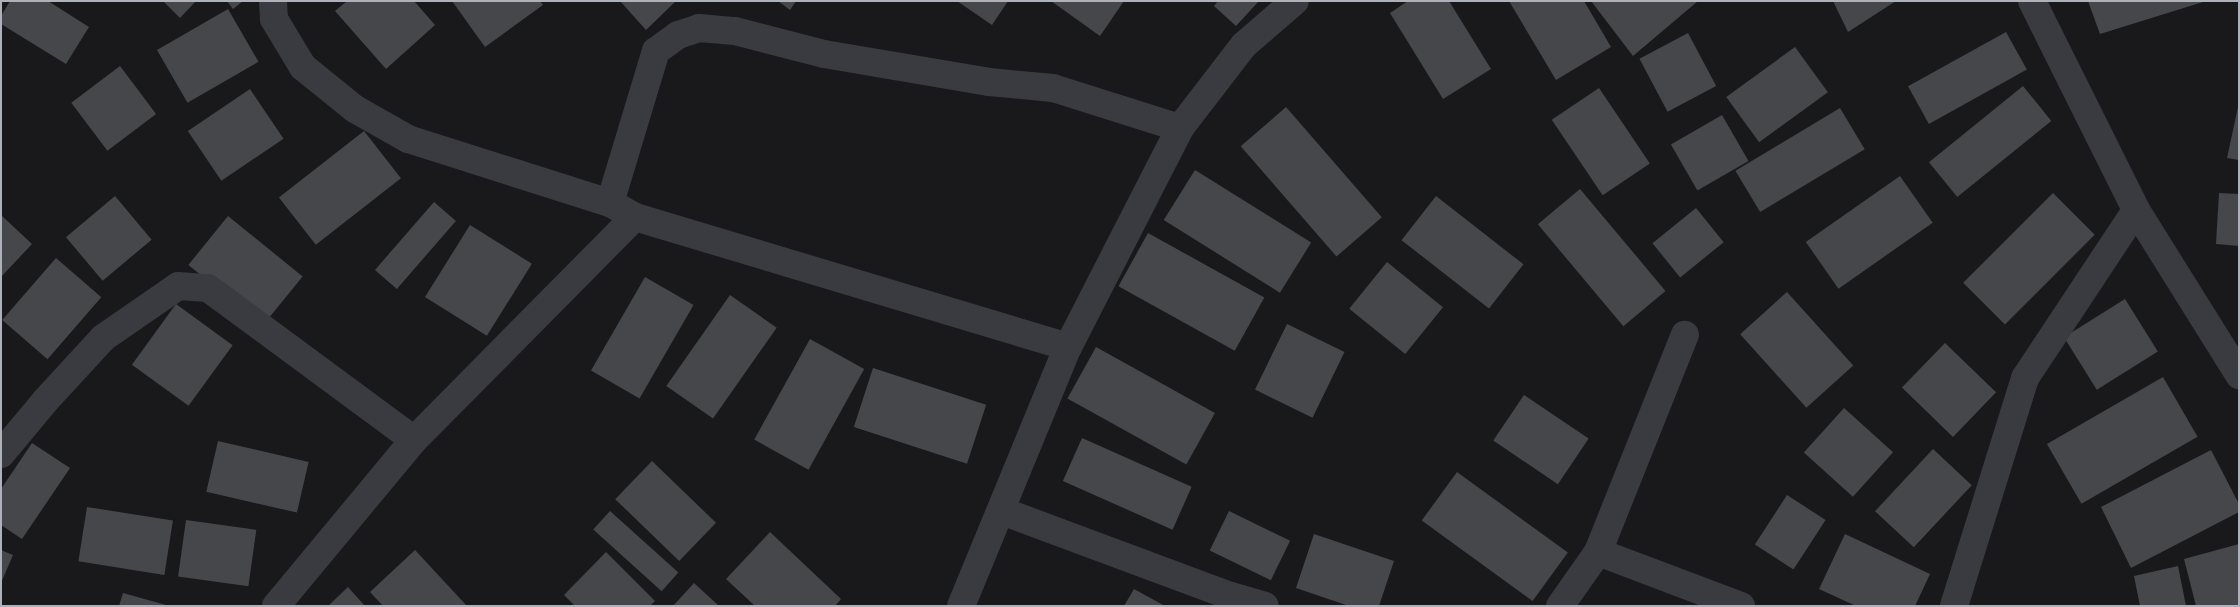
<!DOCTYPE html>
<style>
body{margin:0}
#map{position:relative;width:2240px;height:607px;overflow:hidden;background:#19191b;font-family:Jost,sans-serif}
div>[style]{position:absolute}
.building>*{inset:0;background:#46474b;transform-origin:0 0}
.minor>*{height:28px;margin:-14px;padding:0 14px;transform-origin:14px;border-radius:14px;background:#3a3b40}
span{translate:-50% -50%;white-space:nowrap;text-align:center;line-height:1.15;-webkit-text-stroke:5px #141416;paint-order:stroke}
.frame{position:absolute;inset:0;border:2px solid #acb1ba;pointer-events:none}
</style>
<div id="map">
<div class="building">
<div style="clip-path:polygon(10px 1px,48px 1px,89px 27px,66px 64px,1px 24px,1px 16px)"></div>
<div style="clip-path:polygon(163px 1px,196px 1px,180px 18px)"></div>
<div style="clip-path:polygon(227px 1px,243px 1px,233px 9px)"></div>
<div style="clip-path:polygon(347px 1px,414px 1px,435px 25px,386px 69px,335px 11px)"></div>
<div style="clip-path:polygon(452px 1px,540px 1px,543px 5px,485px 47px)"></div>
<div style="clip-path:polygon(620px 1px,676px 1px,646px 30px)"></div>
<div style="clip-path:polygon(778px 1px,796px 1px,790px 10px)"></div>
<div style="clip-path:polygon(957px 1px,1008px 1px,992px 25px)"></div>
<div style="clip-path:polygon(1051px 1px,1124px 1px,1100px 36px)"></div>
<div style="clip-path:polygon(1218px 1px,1259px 1px,1236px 26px,1214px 6px)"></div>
<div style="clip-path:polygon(1408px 1px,1449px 1px,1491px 69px,1443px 99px,1390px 13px)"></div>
<div style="clip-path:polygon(1509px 1px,1584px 1px,1611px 47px,1556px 80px)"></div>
<div style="clip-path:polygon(1591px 1px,1698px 1px,1633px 56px)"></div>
<div style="clip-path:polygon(1833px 1px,1896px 1px,1848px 32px)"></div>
<div style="clip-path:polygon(2088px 1px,2203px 1px,2203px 2px,2100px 34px)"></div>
<div style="left:228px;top:9px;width:61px;height:82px;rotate:60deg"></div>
<div style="left:2006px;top:32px;width:43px;height:112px;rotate:61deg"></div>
<div style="left:1688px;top:33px;width:60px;height:55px;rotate:62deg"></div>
<div style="left:1795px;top:47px;width:56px;height:85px;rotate:54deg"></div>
<div style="left:120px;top:66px;width:60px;height:61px;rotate:53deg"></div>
<div style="left:2023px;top:86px;width:45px;height:121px;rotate:51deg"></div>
<div style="left:1599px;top:88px;width:91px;height:57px;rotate:56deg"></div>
<div style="left:250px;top:89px;width:60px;height:75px;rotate:56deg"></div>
<div style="left:1286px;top:107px;width:146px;height:60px;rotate:49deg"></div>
<div style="clip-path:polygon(2238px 107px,2239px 108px,2239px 160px,2227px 158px)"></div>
<div style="left:1840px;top:108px;width:48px;height:122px;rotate:59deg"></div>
<div style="left:1722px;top:115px;width:53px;height:59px;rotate:60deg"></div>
<div style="left:364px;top:131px;width:60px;height:108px;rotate:52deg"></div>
<div style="left:1195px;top:170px;width:137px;height:59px;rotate:32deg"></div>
<div style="left:1900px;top:176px;width:57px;height:115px;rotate:55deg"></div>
<div style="left:1580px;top:189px;width:133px;height:55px;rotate:50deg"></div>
<div style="left:2053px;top:193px;width:59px;height:127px;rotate:45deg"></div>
<div style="clip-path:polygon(2219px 193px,2239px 194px,2239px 246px,2216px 244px)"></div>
<div style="left:115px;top:196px;width:57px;height:64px;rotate:50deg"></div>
<div style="left:1436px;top:196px;width:111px;height:56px;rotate:38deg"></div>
<div style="left:434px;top:202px;width:29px;height:90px;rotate:41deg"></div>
<div style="left:1696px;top:208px;width:44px;height:56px;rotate:51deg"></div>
<div style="clip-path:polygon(1px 215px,32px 244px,1px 277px)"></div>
<div style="left:228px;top:216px;width:96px;height:63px;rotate:39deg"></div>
<div style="left:470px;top:225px;width:73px;height:85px;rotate:32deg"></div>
<div style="left:1148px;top:233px;width:133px;height:61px;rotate:29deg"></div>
<div style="left:56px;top:258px;width:60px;height:82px;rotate:41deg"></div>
<div style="left:1387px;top:262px;width:72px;height:60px;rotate:39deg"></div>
<div style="left:645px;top:277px;width:56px;height:108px;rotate:30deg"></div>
<div style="left:1787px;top:292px;width:99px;height:63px;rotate:48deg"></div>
<div style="left:730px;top:295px;width:57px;height:111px;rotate:35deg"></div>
<div style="left:2125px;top:299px;width:62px;height:72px;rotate:58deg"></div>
<div style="left:176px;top:304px;width:70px;height:75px;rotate:36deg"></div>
<div style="left:1287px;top:324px;width:64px;height:73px;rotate:26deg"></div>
<div style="left:810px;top:339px;width:62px;height:115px;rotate:29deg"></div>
<div style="left:1945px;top:343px;width:71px;height:62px;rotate:44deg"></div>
<div style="left:1096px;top:347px;width:136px;height:59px;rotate:29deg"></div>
<div style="left:873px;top:368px;width:119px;height:62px;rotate:18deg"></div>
<div style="left:2163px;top:377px;width:69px;height:134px;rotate:60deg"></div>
<div style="left:1524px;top:395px;width:78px;height:55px;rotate:34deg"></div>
<div style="left:1844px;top:408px;width:66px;height:60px;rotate:42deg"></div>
<div style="left:1082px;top:438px;width:120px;height:47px;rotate:24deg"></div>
<div style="left:218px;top:441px;width:93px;height:52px;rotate:13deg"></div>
<div style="clip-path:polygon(32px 443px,70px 468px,22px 539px,1px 525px,1px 489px)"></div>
<div style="left:1933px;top:449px;width:53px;height:85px;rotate:43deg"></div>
<div style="clip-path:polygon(2211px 450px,2239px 504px,2239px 512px,2131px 568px,2101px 507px)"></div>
<div style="left:652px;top:461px;width:89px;height:53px;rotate:44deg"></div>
<div style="left:1457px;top:472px;width:137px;height:60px;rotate:36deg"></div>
<div style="left:1787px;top:495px;width:46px;height:59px;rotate:33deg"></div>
<div style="left:87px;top:507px;width:87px;height:55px;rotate:9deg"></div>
<div style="left:610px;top:511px;width:92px;height:25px;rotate:42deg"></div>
<div style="left:1229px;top:511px;width:68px;height:44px;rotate:26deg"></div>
<div style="left:186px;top:520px;width:71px;height:57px;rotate:8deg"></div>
<div style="clip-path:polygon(770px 532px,841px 599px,835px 606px,755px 606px,726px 579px)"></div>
<div style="clip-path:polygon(1314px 534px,1394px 561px,1379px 606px,1349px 606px,1296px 588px)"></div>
<div style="clip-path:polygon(1845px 534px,1930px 574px,1915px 606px,1856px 606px,1819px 589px)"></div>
<div style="clip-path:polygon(2239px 544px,2239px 606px,2196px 606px,2184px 559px)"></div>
<div style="clip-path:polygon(1px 550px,13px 555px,1px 583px)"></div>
<div style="clip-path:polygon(415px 550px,467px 606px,383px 606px,370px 592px)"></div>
<div style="clip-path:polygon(606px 552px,655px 601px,650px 606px,575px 606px,564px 595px)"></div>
<div style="clip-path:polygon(2178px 566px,2186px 606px,2140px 606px,2134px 576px)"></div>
<div style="clip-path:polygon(694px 583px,719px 606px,673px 606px)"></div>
<div style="clip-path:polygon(348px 587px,365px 606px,328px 606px)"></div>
<div style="clip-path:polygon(1134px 589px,1165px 606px,1124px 606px)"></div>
<div style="clip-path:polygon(123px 593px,166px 605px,166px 606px,119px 606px)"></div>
</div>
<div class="minor">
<div style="left:273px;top:1px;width:18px;rotate:87deg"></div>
<div style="left:274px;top:19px;width:56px;rotate:58.9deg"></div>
<div style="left:303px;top:67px;width:67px;rotate:38.9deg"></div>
<div style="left:355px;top:109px;width:61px;rotate:29.5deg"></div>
<div style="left:408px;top:139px;width:212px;rotate:17.6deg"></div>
<div style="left:610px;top:203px;width:29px;rotate:29deg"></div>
<div style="left:635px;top:217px;width:452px;rotate:16.7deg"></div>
<div style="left:2032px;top:1px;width:233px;rotate:63.5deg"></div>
<div style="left:2136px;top:210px;width:195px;rotate:58deg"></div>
<div style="left:610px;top:203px;width:159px;rotate:-73.2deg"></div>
<div style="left:656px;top:51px;width:27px;rotate:-36deg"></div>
<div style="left:678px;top:35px;width:22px;rotate:-18deg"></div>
<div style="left:699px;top:28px;width:36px;rotate:5deg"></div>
<div style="left:735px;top:31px;width:92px;rotate:14.5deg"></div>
<div style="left:824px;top:54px;width:167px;rotate:9.6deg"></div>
<div style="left:989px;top:82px;width:64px;rotate:5.4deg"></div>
<div style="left:1053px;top:88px;width:133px;rotate:17.5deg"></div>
<div style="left:1px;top:454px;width:70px;rotate:-50.2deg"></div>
<div style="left:46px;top:400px;width:84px;rotate:-47.4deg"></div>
<div style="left:103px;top:338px;width:91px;rotate:-34.7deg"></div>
<div style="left:178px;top:286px;width:30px;rotate:4deg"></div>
<div style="left:208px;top:288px;width:256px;rotate:36.4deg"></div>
<div style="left:1002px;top:511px;width:244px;rotate:20.4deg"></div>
<div style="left:1231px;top:596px;width:35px;rotate:16deg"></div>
<div style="left:1598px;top:552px;width:153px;rotate:20.7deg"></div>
<div style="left:276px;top:606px;width:216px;rotate:-50.3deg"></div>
<div style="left:414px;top:440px;width:314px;rotate:-45.3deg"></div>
<div style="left:961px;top:606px;width:280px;rotate:-67.6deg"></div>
<div style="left:1068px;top:347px;width:246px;rotate:-62.9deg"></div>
<div style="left:1180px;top:128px;width:105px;rotate:-52.4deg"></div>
<div style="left:1244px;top:45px;width:67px;rotate:-40.8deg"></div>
<div style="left:1560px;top:606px;width:66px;rotate:-54.9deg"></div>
<div style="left:1598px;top:552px;width:234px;rotate:-68.2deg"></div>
<div style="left:1954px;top:606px;width:239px;rotate:-72.7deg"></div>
<div style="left:2025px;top:378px;width:201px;rotate:-56.5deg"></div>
</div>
<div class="frame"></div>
</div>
